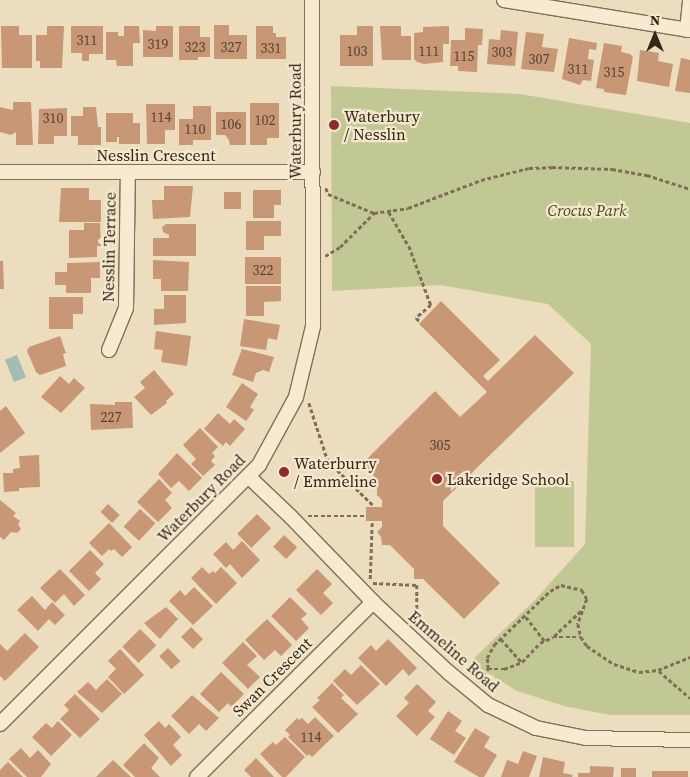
<!DOCTYPE html>
<style>
body{margin:0}
#map{position:relative;width:690px;height:777px;overflow:hidden;background:#ebddbe;font-family:"Source Serif 4",serif}
div>[style]{position:absolute}
.green>*{inset:0;background:#c2c893;transform-origin:0 0}
.water>*{inset:0;background:#a1bdb4;transform-origin:0 0}
.building>*{inset:0;background:#c79776;transform-origin:0 0}
.path>*{height:2.5px;margin-top:-1.25px;transform-origin:0;background:repeating-linear-gradient(90deg,#826e58 0 4px,transparent 0 6.5px)}
.roads{filter:drop-shadow(1px 0 #826e58) drop-shadow(-1px 0 #826e58) drop-shadow(0 1px #826e58) drop-shadow(0 -1px #826e58)}
.street>*{height:14px;margin:-7px;padding:0 7px;transform-origin:7px;border-radius:7px;background:#f6ebd0}
.dots>*{width:14px;height:14px;translate:-50% -50%;box-sizing:border-box;border:2px solid #f3e8cd;border-radius:50%}
span{translate:-50% -50%;white-space:nowrap;text-align:center;line-height:1.15;-webkit-text-stroke:4.5px #f3e8cd;paint-order:stroke}
.number-label{font-size:14px;color:#574232}
.number-label span{-webkit-text-stroke-width:0}
.poi-label{font-size:16px;color:#32261c}
.left{translate:0 -50%;text-align:left}
.street-label{font-size:16px;color:#32261c}
.park-label{font-size:16px;color:#434d23;font-style:italic}
.north{position:absolute;left:630px;top:10px;width:50px;height:50px;-webkit-text-stroke:4px #f3e8cd;paint-order:stroke;rotate:0deg;font-size:14px;font-weight:700;line-height:20px;text-align:center;color:#32261c}
.north::after{content:'';display:block;margin:auto;width:18px;height:22px;background:#32261c;clip-path:polygon(50% 0,100% 100%,50% 72%,0 100%)}
</style>
<div id="map">
<div class="green">
<div style="clip-path:polygon(331px 86px,520px 94px,690px 123px,690px 715px,610px 715px,564px 706px,517px 691px,470px 662px,535px 600px,585px 544px,591px 344px,548px 304px,440px 285px,332px 291px)"></div>
<div style="left:535px;top:481px;width:39px;height:66px"></div>
</div>
<div class="water">
<div style="left:17px;top:355px;width:24px;height:13px;rotate:68deg"></div>
</div>
<div class="building">
<div style="clip-path:polygon(214px 25px,229px 25px,229px 35px,247px 35px,247px 59px,214px 59px)"></div>
<div style="clip-path:polygon(1px 26px,19px 26px,19px 35px,32px 35px,32px 68px,2px 68px)"></div>
<div style="clip-path:polygon(47px 26px,64px 26px,62px 68px,40px 68px,40px 61px,36px 61px,36px 35px,47px 35px)"></div>
<div style="clip-path:polygon(71px 26px,103px 26px,103px 54px,89px 54px,89px 61px,82px 61px,82px 53px,71px 53px)"></div>
<div style="clip-path:polygon(124px 26px,139px 26px,140px 43px,133px 43px,133px 66px,117px 66px,116px 60px,106px 60px,106px 32px,118px 32px,118px 36px,124px 36px)"></div>
<div style="clip-path:polygon(156px 26px,173px 26px,173px 57px,143px 57px,143px 30px,156px 31px)"></div>
<div style="clip-path:polygon(179px 26px,200px 26px,200px 37px,210px 37px,210px 57px,198px 57px,198px 60px,179px 60px)"></div>
<div style="clip-path:polygon(256px 26px,273px 26px,273px 33px,276px 33px,276px 37px,286px 37px,286px 59px,256px 59px)"></div>
<div style="clip-path:polygon(357px 26px,373px 26px,373px 66px,340px 66px,340px 35px,357px 35px)"></div>
<div style="clip-path:polygon(380px 26px,401px 26px,401px 36px,411px 36px,411px 60px,382px 60px)"></div>
<div style="clip-path:polygon(449px 26px,449px 44px,443px 44px,443px 62px,424px 64px,417px 62px,414px 59px,414px 33px,423px 32px,423px 27px)"></div>
<div style="clip-path:polygon(465px 28px,483px 29px,482px 45px,478px 45px,477px 72px,458px 71px,458px 66px,450px 66px,451px 40px,465px 40px)"></div>
<div style="clip-path:polygon(501px 30px,518px 32px,515px 66px,487px 64px,489px 39px,500px 40px)"></div>
<div style="clip-path:polygon(526px 32px,544px 34px,542px 47px,558px 49px,554px 72px,521px 69px)"></div>
<div style="clip-path:polygon(569px 38px,597px 43px,596px 50px,589px 49px,588px 59px,594px 60px,591px 81px,583px 80px,580px 85px,562px 79px)"></div>
<div style="clip-path:polygon(604px 43px,622px 46px,621px 52px,630px 54px,633px 57px,626px 95px,604px 92px,604px 89px,596px 88px)"></div>
<div style="clip-path:polygon(640px 50px,659px 53px,658px 61px,673px 64px,669px 87px,637px 81px)"></div>
<div style="clip-path:polygon(681px 58px,690px 60px,690px 93px,675px 91px)"></div>
<div style="clip-path:polygon(13px 102px,31px 102px,33px 145px,16px 145px,16px 132px,11px 135px,0 132px,0 107px,13px 110px)"></div>
<div style="clip-path:polygon(250px 103px,279px 103px,279px 138px,267px 138px,267px 145px,250px 145px)"></div>
<div style="clip-path:polygon(146px 104px,175px 104px,175px 130px,165px 130px,165px 144px,147px 144px)"></div>
<div style="clip-path:polygon(193px 106px,211px 106px,211px 140px,193px 140px,193px 145px,179px 145px,179px 119px,193px 119px)"></div>
<div style="clip-path:polygon(83px 107px,96px 107px,98px 127px,101px 127px,101px 145px,78px 145px,78px 136px,71px 136px,71px 116px,83px 116px)"></div>
<div style="clip-path:polygon(67px 108px,67px 136px,54px 136px,54px 144px,38px 144px,39px 109px)"></div>
<div style="clip-path:polygon(216px 112px,246px 112px,246px 145px,230px 145px,229px 140px,225px 135px,216px 135px)"></div>
<div style="clip-path:polygon(106px 113px,133px 113px,133px 123px,140px 123px,140px 144px,119px 144px,119px 137px,117px 137px,117px 142px,106px 142px)"></div>
<div style="clip-path:polygon(164px 186px,193px 186px,190px 217px,153px 219px,152px 200px,164px 200px)"></div>
<div style="clip-path:polygon(61px 188px,89px 188px,89px 200px,101px 200px,101px 222px,59px 222px)"></div>
<div style="clip-path:polygon(253px 190px,281px 190px,281px 205px,274px 205px,274px 218px,253px 218px)"></div>
<div style="left:224px;top:192px;width:17px;height:17px"></div>
<div style="clip-path:polygon(246px 221px,281px 221px,281px 236px,264px 236px,264px 250px,246px 250px)"></div>
<div style="clip-path:polygon(84px 223px,100px 223px,101px 246px,97px 246px,97px 257px,69px 258px,69px 230px,84px 230px)"></div>
<div style="clip-path:polygon(166px 224px,196px 224px,196px 256px,153px 256px,153px 238px,169px 238px,169px 235px,163px 232px,162px 227px)"></div>
<div style="left:245px;top:257px;width:36px;height:27px"></div>
<div style="clip-path:polygon(153px 260px,189px 262px,188px 291px,161px 291px,161px 279px,153px 279px)"></div>
<div style="clip-path:polygon(0 261px,3px 261px,4px 289px,0 289px)"></div>
<div style="clip-path:polygon(100px 262px,100px 278px,91px 278px,91px 293px,66px 293px,66px 285px,55px 285px,55px 272px,67px 272px,67px 263px)"></div>
<div style="clip-path:polygon(246px 286px,281px 286px,281px 301px,264px 302px,264px 316px,246px 316px)"></div>
<div style="clip-path:polygon(164px 295px,186px 295px,186px 323px,154px 325px,154px 309px,164px 309px)"></div>
<div style="clip-path:polygon(49px 297px,83px 297px,83px 314px,73px 314px,73px 329px,49px 329px)"></div>
<div style="clip-path:polygon(441px 301px,500px 360px,483px 376px,488px 381px,535px 335px,574px 373px,443px 501px,443px 526px,500px 583px,464px 619px,423px 579px,414px 579px,414px 569px,390px 545px,382px 545px,381px 537px,377px 532px,382px 527px,382px 521px,366px 521px,366px 507px,382px 507px,382px 500px,377px 495px,377px 479px,362px 464px,435px 391px,460px 417px,487px 392px,419px 324px)"></div>
<div style="clip-path:polygon(244px 319px,280px 325px,277px 340px,268px 338px,266px 350px,240px 346px)"></div>
<div style="clip-path:polygon(156px 331px,191px 336px,187px 366px,161px 362px,163px 350px,154px 349px)"></div>
<div style="clip-path:polygon(60px 336px,66px 353px,63px 354px,66px 366px,40px 375px,36px 372px,27px 351px,29px 347px)"></div>
<div style="clip-path:polygon(242px 349px,274px 357px,269px 372px,263px 370px,256px 373px,253px 382px,232px 375px)"></div>
<div style="clip-path:polygon(154px 370px,174px 394px,166px 401px,167px 403px,151px 415px,134px 397px,145px 388px,140px 382px)"></div>
<div style="clip-path:polygon(60px 376px,69px 384px,74px 378px,85px 388px,61px 413px,41px 397px)"></div>
<div style="clip-path:polygon(242px 383px,258px 394px,250px 407px,254px 410px,246px 421px,226px 407px)"></div>
<div style="clip-path:polygon(115px 402px,132px 402px,133px 428px,91px 430px,90px 404px,115px 405px)"></div>
<div style="clip-path:polygon(6px 406px,25px 433px,0 453px,0 411px)"></div>
<div style="clip-path:polygon(218px 413px,230px 424px,234px 419px,245px 429px,230px 446px,226px 442px,223px 446px,204px 429px)"></div>
<div style="clip-path:polygon(200px 428px,218px 447px,212px 453px,215px 456px,211px 461px,215px 465px,203px 476px,191px 464px,196px 459px,183px 445px)"></div>
<div style="clip-path:polygon(177px 453px,202px 478px,189px 491px,179px 481px,171px 488px,158px 474px)"></div>
<div style="clip-path:polygon(39px 455px,40px 487px,19px 488px,19px 491px,4px 492px,3px 473px,13px 473px,13px 469px,20px 468px,19px 456px)"></div>
<div style="clip-path:polygon(159px 479px,172px 493px,165px 500px,172px 508px,158px 522px,137px 502px)"></div>
<div style="clip-path:polygon(0 500px,16px 513px,13px 516px,20px 521px,18px 524px,21px 529px,17px 533px,11px 532px,4px 540px,0 537px)"></div>
<div style="left:108px;top:504px;width:16px;height:11px;rotate:43deg"></div>
<div style="left:140px;top:509px;width:21px;height:24px;rotate:43deg"></div>
<div style="left:257px;top:514px;width:20px;height:28px;rotate:45deg"></div>
<div style="clip-path:polygon(109px 523px,132px 547px,122px 557px,114px 549px,111px 551px,109px 549px,102px 556px,89px 543px)"></div>
<div style="left:284px;top:535px;width:18px;height:16px;rotate:43deg"></div>
<div style="clip-path:polygon(242px 541px,260px 560px,242px 578px,230px 564px,226px 568px,213px 554px,226px 542px,233px 550px)"></div>
<div style="clip-path:polygon(90px 550px,104px 564px,95px 573px,101px 579px,89px 591px,69px 571px)"></div>
<div style="clip-path:polygon(202px 567px,209px 574px,213px 571px,215px 573px,221px 567px,237px 583px,216px 604px,191px 578px)"></div>
<div style="clip-path:polygon(60px 569px,85px 595px,74px 606px,64px 594px,55px 603px,40px 588px)"></div>
<div style="clip-path:polygon(317px 569px,332px 584px,323px 593px,333px 603px,321px 615px,296px 590px)"></div>
<div style="clip-path:polygon(194px 587px,213px 606px,193px 625px,169px 601px,180px 590px,185px 596px)"></div>
<div style="clip-path:polygon(32px 596px,45px 610px,52px 602px,65px 615px,55px 625px,49px 619px,38px 631px,17px 610px)"></div>
<div style="clip-path:polygon(290px 597px,307px 614px,301px 619px,309px 628px,296px 641px,271px 616px)"></div>
<div style="clip-path:polygon(166px 607px,178px 619px,160px 639px,144px 623px)"></div>
<div style="clip-path:polygon(267px 619px,292px 645px,281px 656px,275px 650px,264px 660px,245px 640px)"></div>
<div style="left:191px;top:627px;width:17px;height:14px;rotate:45deg"></div>
<div style="left:140px;top:629px;width:23px;height:25px;rotate:45deg"></div>
<div style="clip-path:polygon(25px 633px,39px 647px,5px 681px,0 676px,0 644px,7px 651px)"></div>
<div style="clip-path:polygon(388px 639px,417px 668px,409px 676px,403px 669px,386px 686px,358px 658px,371px 645px,376px 651px)"></div>
<div style="clip-path:polygon(243px 642px,257px 656px,247px 665px,260px 677px,248px 689px,222px 663px)"></div>
<div style="left:168px;top:648px;width:18px;height:12px;rotate:47deg"></div>
<div style="clip-path:polygon(120px 649px,144px 675px,124px 694px,108px 677px,116px 669px,108px 661px)"></div>
<div style="clip-path:polygon(361px 665px,380px 684px,357px 705px,333px 681px,345px 669px,351px 675px)"></div>
<div style="clip-path:polygon(221px 672px,244px 694px,231px 707px,228px 703px,219px 712px,200px 694px)"></div>
<div style="clip-path:polygon(107px 679px,122px 694px,102px 713px,77px 692px,88px 682px,96px 690px)"></div>
<div style="clip-path:polygon(332px 683px,344px 695px,341px 698px,358px 714px,338px 733px,312px 707px,320px 700px,317px 698px)"></div>
<div style="clip-path:polygon(417px 684px,436px 702px,428px 711px,435px 717px,417px 736px,396px 716px,409px 703px,404px 698px)"></div>
<div style="clip-path:polygon(75px 694px,100px 719px,80px 738px,60px 719px,69px 710px,64px 705px)"></div>
<div style="clip-path:polygon(192px 695px,219px 718px,206px 731px,199px 724px,189px 734px,171px 716px)"></div>
<div style="clip-path:polygon(448px 711px,462px 721px,455px 731px,466px 738px,454px 755px,430px 739px)"></div>
<div style="clip-path:polygon(315px 717px,334px 736px,312px 757px,309px 754px,307px 756px,288px 737px,290px 735px,285px 730px,297px 718px,299px 720px,302px 718px,308px 724px)"></div>
<div style="clip-path:polygon(58px 721px,72px 735px,51px 756px,32px 737px,46px 723px,52px 728px)"></div>
<div style="clip-path:polygon(159px 721px,165px 728px,169px 724px,181px 737px,173px 745px,182px 755px,171px 766px,144px 735px)"></div>
<div style="clip-path:polygon(475px 728px,490px 737px,484px 747px,497px 755px,484px 777px,479px 777px,454px 762px)"></div>
<div style="clip-path:polygon(285px 737px,305px 757px,286px 777px,282px 777px,260px 754px,273px 742px,276px 745px)"></div>
<div style="clip-path:polygon(144px 743px,159px 758px,151px 768px,160px 777px,135px 777px,123px 765px)"></div>
<div style="clip-path:polygon(21px 748px,30px 758px,38px 750px,51px 764px,41px 777px,27px 777px,9px 759px)"></div>
<div style="clip-path:polygon(523px 751px,537px 756px,529px 777px,501px 777px,507px 760px,518px 764px)"></div>
<div style="clip-path:polygon(543px 757px,565px 762px,563px 773px,573px 775px,572px 777px,539px 777px)"></div>
<div style="clip-path:polygon(256px 758px,274px 777px,251px 777px,244px 770px)"></div>
<div style="clip-path:polygon(113px 760px,131px 777px,96px 777px)"></div>
<div style="clip-path:polygon(8px 762px,23px 777px,0 777px,0 770px)"></div>
<div style="clip-path:polygon(590px 766px,614px 767px,613px 777px,578px 777px,578px 773px,590px 773px)"></div>
<div style="left:621px;top:768px;width:15px;height:9px"></div>
<div style="left:652px;top:771px;width:36px;height:6px"></div>
</div>
<div class="path">
<div style="left:326px;top:188px;width:6px;rotate:72deg"></div>
<div style="left:328px;top:194px;width:50px;rotate:22.4deg"></div>
<div style="left:374px;top:213px;width:34px;rotate:-8deg"></div>
<div style="left:408px;top:208px;width:78px;rotate:-21deg"></div>
<div style="left:481px;top:180px;width:49px;rotate:-14deg"></div>
<div style="left:529px;top:168px;width:23px;rotate:-2deg"></div>
<div style="left:552px;top:167px;width:60px;rotate:1.9deg"></div>
<div style="left:612px;top:169px;width:36px;rotate:10deg"></div>
<div style="left:647px;top:175px;width:45px;rotate:18deg"></div>
<div style="left:389px;top:212px;width:39px;rotate:60deg"></div>
<div style="left:409px;top:246px;width:63px;rotate:69.6deg"></div>
<div style="left:431px;top:305px;width:20px;rotate:139deg"></div>
<div style="left:416px;top:318px;width:5px;rotate:37deg"></div>
<div style="left:325px;top:256px;width:17px;rotate:-31deg"></div>
<div style="left:340px;top:247px;width:48px;rotate:-45deg"></div>
<div style="left:309px;top:403px;width:61px;rotate:71.9deg"></div>
<div style="left:328px;top:461px;width:63px;rotate:44.4deg"></div>
<div style="left:308px;top:516px;width:56px"></div>
<div style="left:370px;top:579px;width:56px;rotate:-88deg"></div>
<div style="left:373px;top:583px;width:44px;rotate:2.6deg"></div>
<div style="left:417px;top:585px;width:38px;rotate:90deg"></div>
<div style="left:526px;top:617px;width:31px;rotate:52deg"></div>
<div style="left:554px;top:636px;width:37px;rotate:-43deg"></div>
<div style="left:501px;top:639px;width:31px;rotate:48deg"></div>
<div style="left:488px;top:669px;width:16px"></div>
<div style="left:504px;top:669px;width:19px;rotate:-21deg"></div>
<div style="left:522px;top:662px;width:26px;rotate:-47deg"></div>
<div style="left:540px;top:643px;width:14px;rotate:-25deg"></div>
<div style="left:553px;top:637px;width:28px"></div>
<div style="left:659px;top:671px;width:41px;rotate:41.1deg"></div>
<div style="left:478px;top:680px;width:15px;rotate:-48deg"></div>
<div style="left:488px;top:669px;width:11px;rotate:-95deg"></div>
<div style="left:487px;top:658px;width:15px;rotate:-62deg"></div>
<div style="left:494px;top:645px;width:78px;rotate:-44deg"></div>
<div style="left:550px;top:591px;width:13px;rotate:-29deg"></div>
<div style="left:561px;top:585px;width:22px;rotate:13deg"></div>
<div style="left:582px;top:590px;width:10px;rotate:61deg"></div>
<div style="left:587px;top:599px;width:27px;rotate:110deg"></div>
<div style="left:578px;top:624px;width:13px;rotate:77deg"></div>
<div style="left:581px;top:637px;width:11px;rotate:56deg"></div>
<div style="left:587px;top:646px;width:32px;rotate:34deg"></div>
<div style="left:614px;top:664px;width:26px;rotate:18deg"></div>
<div style="left:639px;top:672px;width:19px;rotate:-6deg"></div>
<div style="left:658px;top:670px;width:35px;rotate:-22deg"></div>
</div>
<div class="roads">
<div class="street">
<div style="left:504px;top:0;width:188px;rotate:9.2deg"></div>
<div style="left:687px;top:30px;width:30px;rotate:-84deg"></div>
<div style="left:0;top:172px;width:313px"></div>
<div style="left:109px;top:350px;width:45px;rotate:-68deg"></div>
<div style="left:126px;top:308px;width:135px;rotate:-89.2deg"></div>
<div style="left:249px;top:477px;width:58px;rotate:43.6deg"></div>
<div style="left:291px;top:517px;width:118px;rotate:46deg"></div>
<div style="left:373px;top:602px;width:103px;rotate:43deg"></div>
<div style="left:448px;top:672px;width:52px;rotate:39.5deg"></div>
<div style="left:488px;top:705px;width:53px;rotate:25.6deg"></div>
<div style="left:536px;top:728px;width:51px;rotate:11.3deg"></div>
<div style="left:586px;top:738px;width:104px;rotate:1.1deg"></div>
<div style="left:0;top:724px;width:366px;rotate:-45deg"></div>
<div style="left:259px;top:465px;width:77px;rotate:-61.4deg"></div>
<div style="left:296px;top:397px;width:73px;rotate:-76.5deg"></div>
<div style="left:313px;top:326px;width:326px;rotate:-90.2deg"></div>
<div style="left:197px;top:777px;width:248px;rotate:-44.8deg"></div>
</div>
</div>
<div class="dots">
<div style="left:334px;top:125px;background:#8d2b2d"></div>
<div style="left:284px;top:472px;background:#8d2b2d"></div>
<div style="left:437px;top:479px;background:#8d2b2d"></div>
</div>
<div class="number-label">
<span style="left:87px;top:40px">311</span>
<span style="left:158px;top:44px">319</span>
<span style="left:195px;top:47px">323</span>
<span style="left:231px;top:47px">327</span>
<span style="left:271px;top:48px">331</span>
<span style="left:357px;top:51px">103</span>
<span style="left:429px;top:51px">111</span>
<span style="left:502px;top:52px">303</span>
<span style="left:464px;top:56px">115</span>
<span style="left:539px;top:59px">307</span>
<span style="left:578px;top:69px">311</span>
<span style="left:614px;top:72px">315</span>
<span style="left:161px;top:117px">114</span>
<span style="left:53px;top:118px">310</span>
<span style="left:265px;top:120px">102</span>
<span style="left:231px;top:124px">106</span>
<span style="left:195px;top:129px">110</span>
<span style="left:263px;top:270px">322</span>
<span style="left:111px;top:417px">227</span>
<span style="left:440px;top:445px">305</span>
<span style="left:311px;top:737px">114</span>
</div>
<div class="poi-label">
<span class="left" style="left:344px;top:125px">Waterbury<br>/ Nesslin</span>
<span class="left" style="left:294px;top:472px">Waterburry<br>/ Emmeline</span>
<span class="left" style="left:447px;top:479px">Lakeridge School</span>
</div>
<div class="street-label">
<span style="left:295px;top:121px;rotate:-90deg">Waterbury Road</span>
<span style="left:156px;top:155px">Nesslin Crescent</span>
<span style="left:109px;top:247px;rotate:-89deg">Nesslin Terrace</span>
<span style="left:201px;top:498px;rotate:-45deg">Waterbury Road</span>
<span style="left:454px;top:651px;rotate:41deg">Emmeline Road</span>
<span style="left:272px;top:677px;rotate:-45deg">Swan Crescent</span>
</div>
<div class="park-label">
<span style="left:587px;top:210px">Crocus Park</span>
</div>
<div class="north">N</div>
</div>
